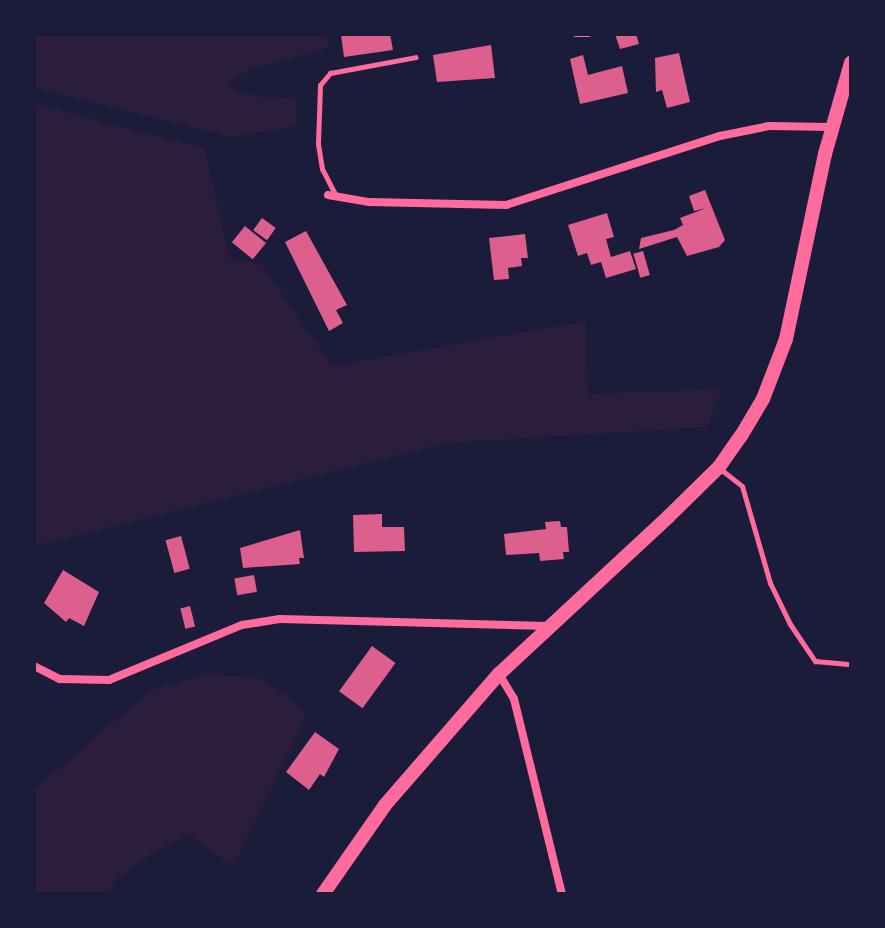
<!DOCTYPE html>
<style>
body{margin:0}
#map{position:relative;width:885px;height:928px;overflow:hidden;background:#1b1b3a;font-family:"PT Serif",serif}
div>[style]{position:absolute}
.green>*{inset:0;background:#2a1e3b}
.building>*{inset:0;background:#dd5f8e;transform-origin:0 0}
.service>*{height:5px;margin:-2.5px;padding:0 2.5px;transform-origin:2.5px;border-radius:2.5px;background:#ff6b9d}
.minor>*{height:8px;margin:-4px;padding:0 4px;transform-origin:4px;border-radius:4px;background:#ff6b9d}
.secondary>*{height:14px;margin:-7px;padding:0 7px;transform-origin:7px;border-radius:7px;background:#ff6b9d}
span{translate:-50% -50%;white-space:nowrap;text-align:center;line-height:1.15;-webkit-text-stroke:8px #1b1b3a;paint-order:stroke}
.frame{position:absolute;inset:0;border:36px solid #1b1b3a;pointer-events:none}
</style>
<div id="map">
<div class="green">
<div style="clip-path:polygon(34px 34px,325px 34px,330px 47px,248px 70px,227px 86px,259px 97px,295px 98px,297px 126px,230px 137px,34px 87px)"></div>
<div style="clip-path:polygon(34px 104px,204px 148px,230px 258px,262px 265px,332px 366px,586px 321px,588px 394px,722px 389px,707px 427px,446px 443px,34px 546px)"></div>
<div style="clip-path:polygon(206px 674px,258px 678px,290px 697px,306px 717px,233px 866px,189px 835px,150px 855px,115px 881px,109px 894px,34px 894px,34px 790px,151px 690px)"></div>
</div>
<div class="building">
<div style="clip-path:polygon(390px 34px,393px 50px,344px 57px,341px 35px)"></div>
<div style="clip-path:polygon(615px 34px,636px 34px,639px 44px,620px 49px)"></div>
<div style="clip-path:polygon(491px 45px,495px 78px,437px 82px,433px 55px)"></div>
<div style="clip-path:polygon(679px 53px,690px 102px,667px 108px,662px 90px,656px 92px,655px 58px)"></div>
<div style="clip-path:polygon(583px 55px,588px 75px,622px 66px,628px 93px,580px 104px,570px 59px)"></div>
<div style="clip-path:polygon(705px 190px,725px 240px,719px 247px,687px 256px,677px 237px,639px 249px,641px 238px,674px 230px,683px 225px,680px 218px,706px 208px,694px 211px,689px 196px)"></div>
<div style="clip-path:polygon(607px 213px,614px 237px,606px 239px,611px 257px,630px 251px,636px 269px,606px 278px,601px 262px,591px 265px,587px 253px,578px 256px,568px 225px)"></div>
<div style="left:262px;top:218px;width:17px;height:15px;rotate:36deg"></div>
<div style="left:245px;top:226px;width:27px;height:21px;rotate:39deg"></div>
<div style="clip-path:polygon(306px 231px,347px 305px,336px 310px,343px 323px,329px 331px,285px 242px)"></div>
<div style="clip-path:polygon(525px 234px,528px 258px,521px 258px,522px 266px,508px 268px,509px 279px,494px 280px,489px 238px)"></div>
<div style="left:643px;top:251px;width:25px;height:10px;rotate:74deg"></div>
<div style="clip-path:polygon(382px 514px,382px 527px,404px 527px,405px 551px,354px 552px,353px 515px)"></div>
<div style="clip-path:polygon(560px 521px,561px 527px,567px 527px,569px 552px,563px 552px,564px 559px,540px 561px,539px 553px,506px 555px,504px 534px,546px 529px,545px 522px)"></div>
<div style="clip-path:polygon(300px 530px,304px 558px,299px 558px,300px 564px,243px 568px,240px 548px)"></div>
<div style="left:181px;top:536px;width:34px;height:16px;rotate:75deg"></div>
<div style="clip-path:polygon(63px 570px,99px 592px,84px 626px,69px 618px,66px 622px,44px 603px)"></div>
<div style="left:254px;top:575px;width:17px;height:20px;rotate:80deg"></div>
<div style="left:190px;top:606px;width:21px;height:10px;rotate:76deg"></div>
<div style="left:372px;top:646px;width:29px;height:56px;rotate:36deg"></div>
<div style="clip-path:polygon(315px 732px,339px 749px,324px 777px,320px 774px,309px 790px,286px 772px)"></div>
</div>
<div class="service">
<div style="left:575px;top:34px;width:13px"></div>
<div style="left:336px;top:196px;width:30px;rotate:-117deg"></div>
<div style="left:322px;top:169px;width:26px;rotate:-99deg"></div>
<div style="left:318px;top:143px;width:58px;rotate:-88deg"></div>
<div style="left:320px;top:85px;width:16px;rotate:-50deg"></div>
<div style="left:330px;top:73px;width:87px;rotate:-10.5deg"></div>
<div style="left:719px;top:468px;width:29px;rotate:38deg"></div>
<div style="left:742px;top:486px;width:101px;rotate:73.9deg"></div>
<div style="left:770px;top:583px;width:46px;rotate:64deg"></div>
<div style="left:790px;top:624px;width:45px;rotate:56deg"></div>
<div style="left:815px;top:661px;width:36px;rotate:5deg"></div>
</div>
<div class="minor">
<div style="left:328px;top:195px;width:42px;rotate:9.7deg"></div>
<div style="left:369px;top:202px;width:137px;rotate:1.3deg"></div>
<div style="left:506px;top:205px;width:225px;rotate:-17.9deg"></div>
<div style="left:720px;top:136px;width:50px;rotate:-11.5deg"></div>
<div style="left:769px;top:126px;width:62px;rotate:0.9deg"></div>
<div style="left:34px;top:666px;width:29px;rotate:27deg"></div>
<div style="left:60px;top:679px;width:49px;rotate:1.2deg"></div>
<div style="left:109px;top:680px;width:144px;rotate:-22.5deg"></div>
<div style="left:242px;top:625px;width:38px;rotate:-9deg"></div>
<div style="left:280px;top:619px;width:269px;rotate:1.5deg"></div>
<div style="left:499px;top:674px;width:29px;rotate:59deg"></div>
<div style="left:514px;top:699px;width:201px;rotate:76.2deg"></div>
</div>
<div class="secondary">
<div style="left:323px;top:894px;width:108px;rotate:-55.1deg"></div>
<div style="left:385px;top:805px;width:174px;rotate:-49deg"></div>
<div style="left:499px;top:674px;width:231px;rotate:-42.9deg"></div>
<div style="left:668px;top:517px;width:71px;rotate:-44.4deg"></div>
<div style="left:719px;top:467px;width:38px;rotate:-55deg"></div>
<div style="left:741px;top:436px;width:43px;rotate:-59.3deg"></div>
<div style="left:763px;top:399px;width:64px;rotate:-69deg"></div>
<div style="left:786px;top:339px;width:189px;rotate:-78.1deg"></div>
<div style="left:825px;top:154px;width:95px;rotate:-74.1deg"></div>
</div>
<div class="frame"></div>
</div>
